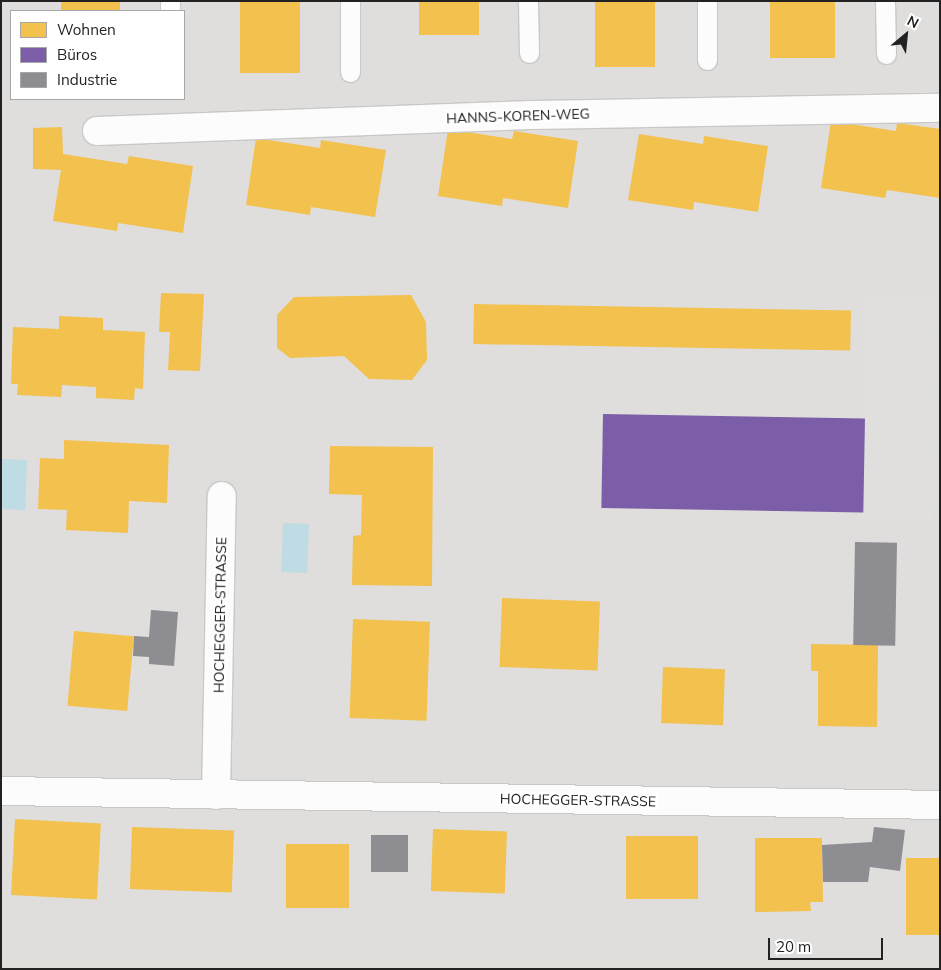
<!DOCTYPE html>
<meta charset="utf-8">
<style>
body{margin:0}
#map{position:relative;width:941px;height:970px;overflow:hidden;background:#f0eeeb;font-family:Mulish,sans-serif}
div>[style]{position:absolute}
.residential>*{inset:0;background:#dfdedc}
.parking>*{inset:0;background:#e0dfde;transform-origin:0 0}
.water>*{inset:0;background:#bfdbe3;transform-origin:0 0}
.homes>*{inset:0;background:#f2c14e;transform-origin:0 0}
.offices>*{inset:0;background:#7b5ea7;transform-origin:0 0}
.industry>*{inset:0;background:#8d8d92;transform-origin:0 0}
.roads{filter:drop-shadow(1px 0 #c9c8c7) drop-shadow(-1px 0 #c9c8c7) drop-shadow(0 1px #c9c8c7) drop-shadow(0 -1px #c9c8c7)}
.service>*{height:19px;margin:-9.5px;padding:0 9.5px;transform-origin:9.5px;border-radius:9.5px;background:#fdfcfc}
.minor>*{height:28px;margin:-14px;padding:0 14px;transform-origin:14px;border-radius:14px;background:#fdfcfc}
span{translate:-50% -50%;white-space:nowrap;text-align:center;line-height:1.15;-webkit-text-stroke:5px #fff;paint-order:stroke}
.street-label{font-size:14px;color:#222}
.frame{position:absolute;inset:0;border:2px solid #222;pointer-events:none}
.legend{position:absolute;left:10px;top:10px;width:175px;height:90px;box-sizing:border-box;background:#fff;border:1px solid #a7a7a7;margin:0;padding:6px 9px;list-style:none;font-size:15px;color:#222}
.legend li{display:flex;align-items:center;gap:10px;height:25px}
.legend b{width:25px;border:1px solid #a7a7a7}
.north{position:absolute;left:881px;top:10px;width:50px;height:50px;-webkit-text-stroke:4px #fff;paint-order:stroke;rotate:28deg;font-size:14px;font-weight:700;line-height:20px;text-align:center;color:#222}
.north::after{content:'';display:block;margin:auto;width:18px;height:22px;background:#222;clip-path:polygon(50% 0,100% 100%,50% 72%,0 100%)}
.scale{position:absolute;left:768px;top:938px;width:115px;height:22px;box-sizing:border-box;border:2px solid #222;border-top:0;padding-left:6px;font-size:15px;line-height:18px;white-space:nowrap;color:#222;-webkit-text-stroke:4px #fff;paint-order:stroke}
</style>
<div id="map">
<div class="residential">
<div style="clip-path:polygon(evenodd,1px 1px,940px 1px,940px 969px,1px 969px,1px 1px,11px 11px,184px 11px,184px 99px,11px 99px,11px 11px)"></div>
</div>
<div class="parking">
<div style="left:866px;top:296px;width:74px;height:223px;rotate:2deg"></div>
</div>
<div class="water">
<div style="left:1px;top:459px;width:26px;height:50px;rotate:2deg"></div>
<div style="left:283px;top:523px;width:26px;height:49px;rotate:2deg"></div>
</div>
<div class="homes">
<div style="left:61px;top:1px;width:59px;height:10px"></div>
<div style="left:240px;top:1px;width:60px;height:72px"></div>
<div style="left:419px;top:1px;width:60px;height:34px"></div>
<div style="left:595px;top:1px;width:60px;height:66px"></div>
<div style="left:770px;top:1px;width:65px;height:57px"></div>
<div style="clip-path:polygon(831px 121px,896px 131px,897px 123px,940px 129px,940px 198px,887px 190px,885px 198px,821px 188px)"></div>
<div style="clip-path:polygon(62px 127px,63px 154px,127px 164px,129px 156px,193px 166px,183px 233px,118px 223px,117px 231px,53px 221px,61px 170px,33px 169px,33px 128px)"></div>
<div style="clip-path:polygon(448px 129px,512px 139px,514px 131px,578px 141px,568px 208px,503px 198px,502px 206px,438px 196px)"></div>
<div style="clip-path:polygon(639px 134px,703px 144px,704px 136px,768px 146px,758px 212px,694px 202px,693px 210px,628px 200px)"></div>
<div style="clip-path:polygon(256px 138px,320px 148px,321px 140px,386px 150px,375px 217px,311px 207px,310px 215px,246px 205px)"></div>
<div style="clip-path:polygon(161px 293px,204px 294px,200px 371px,168px 370px,170px 332px,159px 332px)"></div>
<div style="clip-path:polygon(411px 295px,426px 322px,427px 360px,412px 380px,369px 379px,344px 356px,290px 358px,277px 348px,277px 315px,294px 297px)"></div>
<div style="left:474px;top:304px;width:377px;height:40px;rotate:1deg"></div>
<div style="clip-path:polygon(59px 316px,103px 318px,103px 330px,145px 332px,143px 389px,135px 388px,134px 400px,96px 398px,96px 387px,62px 385px,61px 397px,17px 395px,18px 384px,11px 384px,13px 327px,59px 329px)"></div>
<div style="clip-path:polygon(64px 440px,169px 445px,167px 503px,129px 501px,128px 533px,66px 530px,67px 510px,38px 509px,40px 458px,64px 459px)"></div>
<div style="clip-path:polygon(330px 446px,433px 447px,432px 586px,352px 585px,353px 536px,361px 535px,362px 495px,329px 494px)"></div>
<div style="left:502px;top:598px;width:98px;height:69px;rotate:2deg"></div>
<div style="left:353px;top:619px;width:77px;height:99px;rotate:2deg"></div>
<div style="left:74px;top:631px;width:60px;height:75px;rotate:5deg"></div>
<div style="clip-path:polygon(811px 644px,878px 645px,877px 727px,818px 726px,818px 671px,811px 671px)"></div>
<div style="left:663px;top:667px;width:62px;height:56px;rotate:2deg"></div>
<div style="left:15px;top:819px;width:86px;height:76px;rotate:3deg"></div>
<div style="left:132px;top:827px;width:102px;height:62px;rotate:2deg"></div>
<div style="left:433px;top:829px;width:74px;height:62px;rotate:2deg"></div>
<div style="left:626px;top:836px;width:72px;height:63px"></div>
<div style="clip-path:polygon(755px 838px,822px 838px,823px 902px,810px 902px,811px 911px,755px 912px)"></div>
<div style="left:286px;top:844px;width:63px;height:64px"></div>
<div style="left:906px;top:858px;width:34px;height:77px"></div>
</div>
<div class="offices">
<div style="left:603px;top:414px;width:262px;height:94px;rotate:1deg"></div>
</div>
<div class="industry">
<div style="left:855px;top:542px;width:42px;height:103px;rotate:1deg"></div>
<div style="clip-path:polygon(151px 610px,178px 612px,174px 666px,149px 664px,149px 657px,133px 656px,134px 636px,149px 637px)"></div>
<div style="clip-path:polygon(874px 827px,905px 830px,900px 871px,870px 867px,868px 882px,823px 882px,822px 845px,872px 842px)"></div>
<div style="left:371px;top:835px;width:37px;height:37px"></div>
</div>
<div class="roads">
<div class="service">
<div style="left:170px;top:1px;width:10px;rotate:90deg"></div>
<div style="left:350px;top:1px;width:71px;rotate:90deg"></div>
<div style="left:528px;top:1px;width:52px;rotate:88.9deg"></div>
<div style="left:707px;top:1px;width:59px;rotate:90deg"></div>
<div style="left:885px;top:1px;width:53px;rotate:88.9deg"></div>
</div>
<div class="minor">
<div style="left:97px;top:131px;width:434px;rotate:-2.1deg"></div>
<div style="left:531px;top:115px;width:409px;rotate:-1deg"></div>
<div style="left:1px;top:791px;width:939px;rotate:0.85deg"></div>
<div style="left:216px;top:795px;width:299px;rotate:-88.9deg"></div>
</div>
</div>
<div class="street-label">
<span style="left:518px;top:116px;rotate:-2deg">HANNS-KOREN-WEG</span>
<span style="left:220px;top:615px;rotate:-89deg">HOCHEGGER-STRASSE</span>
<span style="left:578px;top:800px;rotate:1deg">HOCHEGGER-STRASSE</span>
</div>
<div class="frame"></div>
<ul class="legend">
<li><b style="height:14px;background:#f2c14e"></b>Wohnen</li>
<li><b style="height:14px;background:#7b5ea7"></b>Büros</li>
<li><b style="height:14px;background:#8d8d92"></b>Industrie</li>
</ul>
<div class="north">N</div>
<div class="scale">20 m</div>
</div>
